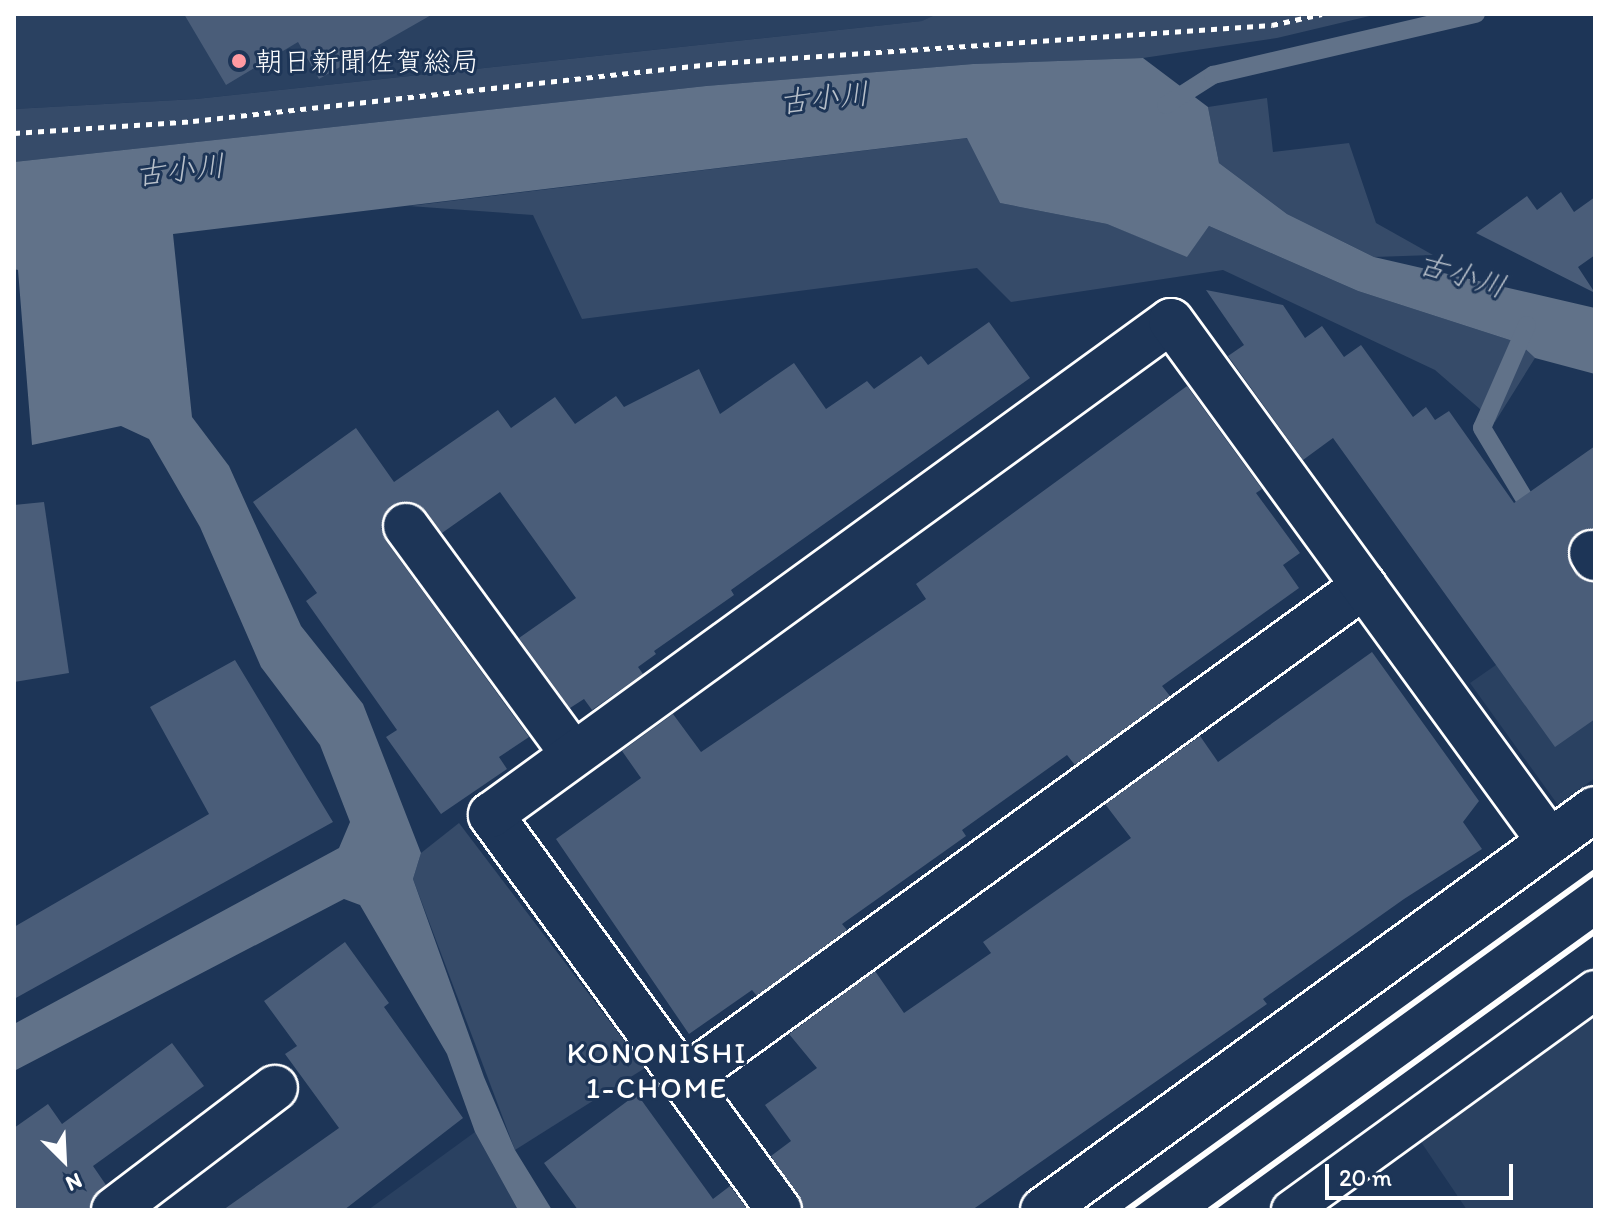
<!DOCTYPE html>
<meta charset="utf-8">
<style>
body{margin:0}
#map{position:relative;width:1609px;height:1224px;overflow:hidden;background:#1d3557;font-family:Itim,"Klee One",sans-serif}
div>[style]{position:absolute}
.built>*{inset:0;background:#2a4161}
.green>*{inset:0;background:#364b69}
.water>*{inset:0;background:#617289}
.stream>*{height:18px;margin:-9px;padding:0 9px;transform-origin:9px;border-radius:9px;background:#617289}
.building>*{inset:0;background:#4a5d79}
.path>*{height:5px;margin-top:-2.5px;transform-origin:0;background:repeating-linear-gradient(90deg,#fff 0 6px,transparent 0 12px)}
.roads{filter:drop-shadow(2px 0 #fff) drop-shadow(-2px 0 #fff) drop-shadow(0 2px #fff) drop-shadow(0 -2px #fff)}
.lane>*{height:38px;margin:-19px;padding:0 19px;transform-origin:19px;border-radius:19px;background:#1d3557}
.street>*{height:44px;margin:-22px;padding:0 22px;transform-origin:22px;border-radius:22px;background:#1d3557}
.rail>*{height:6px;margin:-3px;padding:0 3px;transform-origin:3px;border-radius:3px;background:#fff}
.dots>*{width:22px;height:22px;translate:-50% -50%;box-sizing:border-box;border:4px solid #1d3557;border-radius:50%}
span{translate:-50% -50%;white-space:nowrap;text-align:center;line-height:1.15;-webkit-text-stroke:6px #1d3557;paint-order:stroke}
.poi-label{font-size:28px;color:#fff}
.left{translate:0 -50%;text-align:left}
.water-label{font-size:30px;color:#b8c0ca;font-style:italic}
.neighbourhood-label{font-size:30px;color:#fff;letter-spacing:2px}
.frame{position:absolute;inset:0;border:16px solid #fff;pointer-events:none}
.north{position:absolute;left:24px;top:1120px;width:80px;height:80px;-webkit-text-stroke:6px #1d3557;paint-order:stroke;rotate:156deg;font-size:22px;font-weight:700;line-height:32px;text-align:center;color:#fff}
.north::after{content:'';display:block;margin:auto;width:28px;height:36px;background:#fff;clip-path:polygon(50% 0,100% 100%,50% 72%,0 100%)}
.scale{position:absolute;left:1325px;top:1164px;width:188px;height:36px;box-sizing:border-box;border:4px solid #fff;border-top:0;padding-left:10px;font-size:24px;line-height:28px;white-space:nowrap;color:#fff;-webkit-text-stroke:6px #1d3557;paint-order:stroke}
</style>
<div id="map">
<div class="built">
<div style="clip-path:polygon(14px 14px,937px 14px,923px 21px,196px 99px,14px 109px)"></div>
<div style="clip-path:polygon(1595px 596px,1595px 778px,1558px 805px,1470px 683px)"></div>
<div style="clip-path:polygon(1595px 965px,1595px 1210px,1467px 1210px,1398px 1108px)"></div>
<div style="clip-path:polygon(475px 1132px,518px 1210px,368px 1210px)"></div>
</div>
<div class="green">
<div style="clip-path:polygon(937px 14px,1378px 14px,1277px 38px,1143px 58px,973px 64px,706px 86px,14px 162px,14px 109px,196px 99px,922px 21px)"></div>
<div style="clip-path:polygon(1267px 98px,1273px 152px,1349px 143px,1376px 223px,1433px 255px,1374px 257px,1287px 214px,1219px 163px,1208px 107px)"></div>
<div style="clip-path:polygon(968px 138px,1000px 203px,1107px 224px,1187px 256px,1209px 226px,1358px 291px,1519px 343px,1535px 358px,1495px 422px,1435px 370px,1223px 270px,1011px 302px,977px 268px,582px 319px,533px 215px,409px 206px)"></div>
<div style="clip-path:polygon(459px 823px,645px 1068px,515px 1150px,413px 879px,421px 853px)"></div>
</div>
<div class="water">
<div style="clip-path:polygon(1143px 58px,1208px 107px,1219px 163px,1287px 214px,1374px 257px,1595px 308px,1595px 374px,1535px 358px,1519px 343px,1358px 291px,1209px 226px,1187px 257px,1107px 224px,1000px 203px,967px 138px,173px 234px,192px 417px,229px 466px,301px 626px,363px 704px,421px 853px,413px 879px,484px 1077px,515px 1150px,552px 1210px,518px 1210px,475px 1132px,447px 1054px,360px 905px,344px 899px,14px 1071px,14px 1024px,339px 848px,350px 822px,320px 745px,261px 667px,200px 527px,149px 439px,121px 426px,32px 445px,18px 270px,14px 269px,14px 162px,706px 86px,973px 64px)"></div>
</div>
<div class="stream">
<div style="left:1166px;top:105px;width:56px;rotate:-32.6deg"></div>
<div style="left:1213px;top:75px;width:270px;rotate:-13.1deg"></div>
<div style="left:1527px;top:325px;width:112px;rotate:113.6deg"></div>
<div style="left:1482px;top:428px;width:105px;rotate:59deg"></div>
</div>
<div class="building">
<div style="clip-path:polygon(184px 14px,433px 14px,319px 79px,298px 42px,226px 85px)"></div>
<div style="clip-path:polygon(1561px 192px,1574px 212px,1595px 197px,1595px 255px,1578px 267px,1595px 293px,1476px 233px,1527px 196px,1537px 210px)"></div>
<div style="clip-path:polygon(1206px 290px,1283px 305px,1305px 338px,1322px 326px,1344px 357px,1361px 345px,1413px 417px,1426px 407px,1435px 420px,1449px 411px,1514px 503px,1595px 446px,1595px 529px,1579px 532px,1567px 553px,1574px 571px,1595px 583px,1595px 719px,1555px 747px,1333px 438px,1303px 460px,1228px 356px,1244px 345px)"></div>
<div style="clip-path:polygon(989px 322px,1030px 378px,731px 590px,734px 595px,654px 651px,656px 654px,638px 667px,643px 674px,592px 710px,584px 699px,570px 708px,519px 638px,576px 598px,500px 492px,442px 533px,417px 504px,391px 506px,381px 528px,386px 541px,529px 737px,499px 757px,507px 769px,441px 814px,386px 737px,397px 730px,306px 601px,317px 593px,253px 502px,356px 428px,394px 482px,498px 410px,511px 428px,555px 397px,575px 424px,616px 396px,624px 407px,699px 369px,720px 414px,794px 363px,826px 409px,867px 381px,874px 389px,921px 356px,928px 365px)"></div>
<div style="clip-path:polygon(1187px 386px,1262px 489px,1256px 493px,1300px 553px,1283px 565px,1299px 588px,1162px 686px,1170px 696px,1075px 765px,1067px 755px,962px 830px,966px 836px,842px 924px,847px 930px,757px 996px,752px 990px,689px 1034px,556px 839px,641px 778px,622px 751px,673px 714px,701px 752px,926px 599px,916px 584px)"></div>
<div style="clip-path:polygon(44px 502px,69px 673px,14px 682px,14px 505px)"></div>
<div style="clip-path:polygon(1372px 652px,1479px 801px,1463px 822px,1482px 849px,1404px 899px,1263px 999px,1267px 1004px,972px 1210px,804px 1210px,771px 1156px,791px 1141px,765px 1105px,817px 1068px,789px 1034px,875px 971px,904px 1013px,991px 953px,983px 942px,1131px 838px,1105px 804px,1200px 736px,1218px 762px)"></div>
<div style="clip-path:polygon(235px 660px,333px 822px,14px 999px,14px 927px,209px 814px,150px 707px)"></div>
<div style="clip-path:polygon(345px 942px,389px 1003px,384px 1007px,463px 1118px,344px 1210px,223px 1210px,339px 1128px,285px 1054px,297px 1046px,264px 1001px)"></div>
<div style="clip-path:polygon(172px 1043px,204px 1086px,93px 1166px,106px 1185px,91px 1200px,90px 1210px,14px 1210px,14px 1128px,48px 1104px,62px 1124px)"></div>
<div style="clip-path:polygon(637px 1094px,713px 1199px,730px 1186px,748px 1210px,578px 1210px,544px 1163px)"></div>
</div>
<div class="path">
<div style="left:14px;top:133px;width:179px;rotate:-3.8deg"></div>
<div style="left:193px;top:121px;width:530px;rotate:-6.28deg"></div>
<div style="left:720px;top:63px;width:553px;rotate:-3.94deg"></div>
<div style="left:1272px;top:25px;width:51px;rotate:-12.4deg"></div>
</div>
<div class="roads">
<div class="lane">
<div style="left:1291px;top:1210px;width:375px;rotate:-35.9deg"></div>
</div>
<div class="street">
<div style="left:406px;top:526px;width:283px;rotate:53.8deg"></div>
<div style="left:1592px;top:553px;width:6px;rotate:59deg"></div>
<div style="left:684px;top:1079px;width:840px;rotate:-35.94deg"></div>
<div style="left:114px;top:1210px;width:202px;rotate:-37.2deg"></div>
<div style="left:779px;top:1210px;width:489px;rotate:-126.1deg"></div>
<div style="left:491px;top:815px;width:840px;rotate:-36deg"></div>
<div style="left:1171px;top:321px;width:644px;rotate:53.97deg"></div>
<div style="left:1043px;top:1210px;width:682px;rotate:-36deg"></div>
</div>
</div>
<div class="rail">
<div style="left:1127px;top:1210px;width:577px;rotate:-35.84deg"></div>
<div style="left:1210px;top:1210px;width:475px;rotate:-35.9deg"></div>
</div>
<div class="dots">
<div style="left:239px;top:61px;background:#ff9aa2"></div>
</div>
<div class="poi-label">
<span class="left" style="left:255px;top:61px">朝日新聞佐賀総局</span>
</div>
<div class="water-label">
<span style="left:824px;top:98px;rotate:-6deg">古小川</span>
<span style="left:180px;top:170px;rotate:-6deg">古小川</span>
<span style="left:1462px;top:275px;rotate:17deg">古小川</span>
</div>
<div class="neighbourhood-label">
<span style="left:657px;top:1070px">KONONISHI<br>1-CHOME</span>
</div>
<div class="frame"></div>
<div class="north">N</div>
<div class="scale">20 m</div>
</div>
